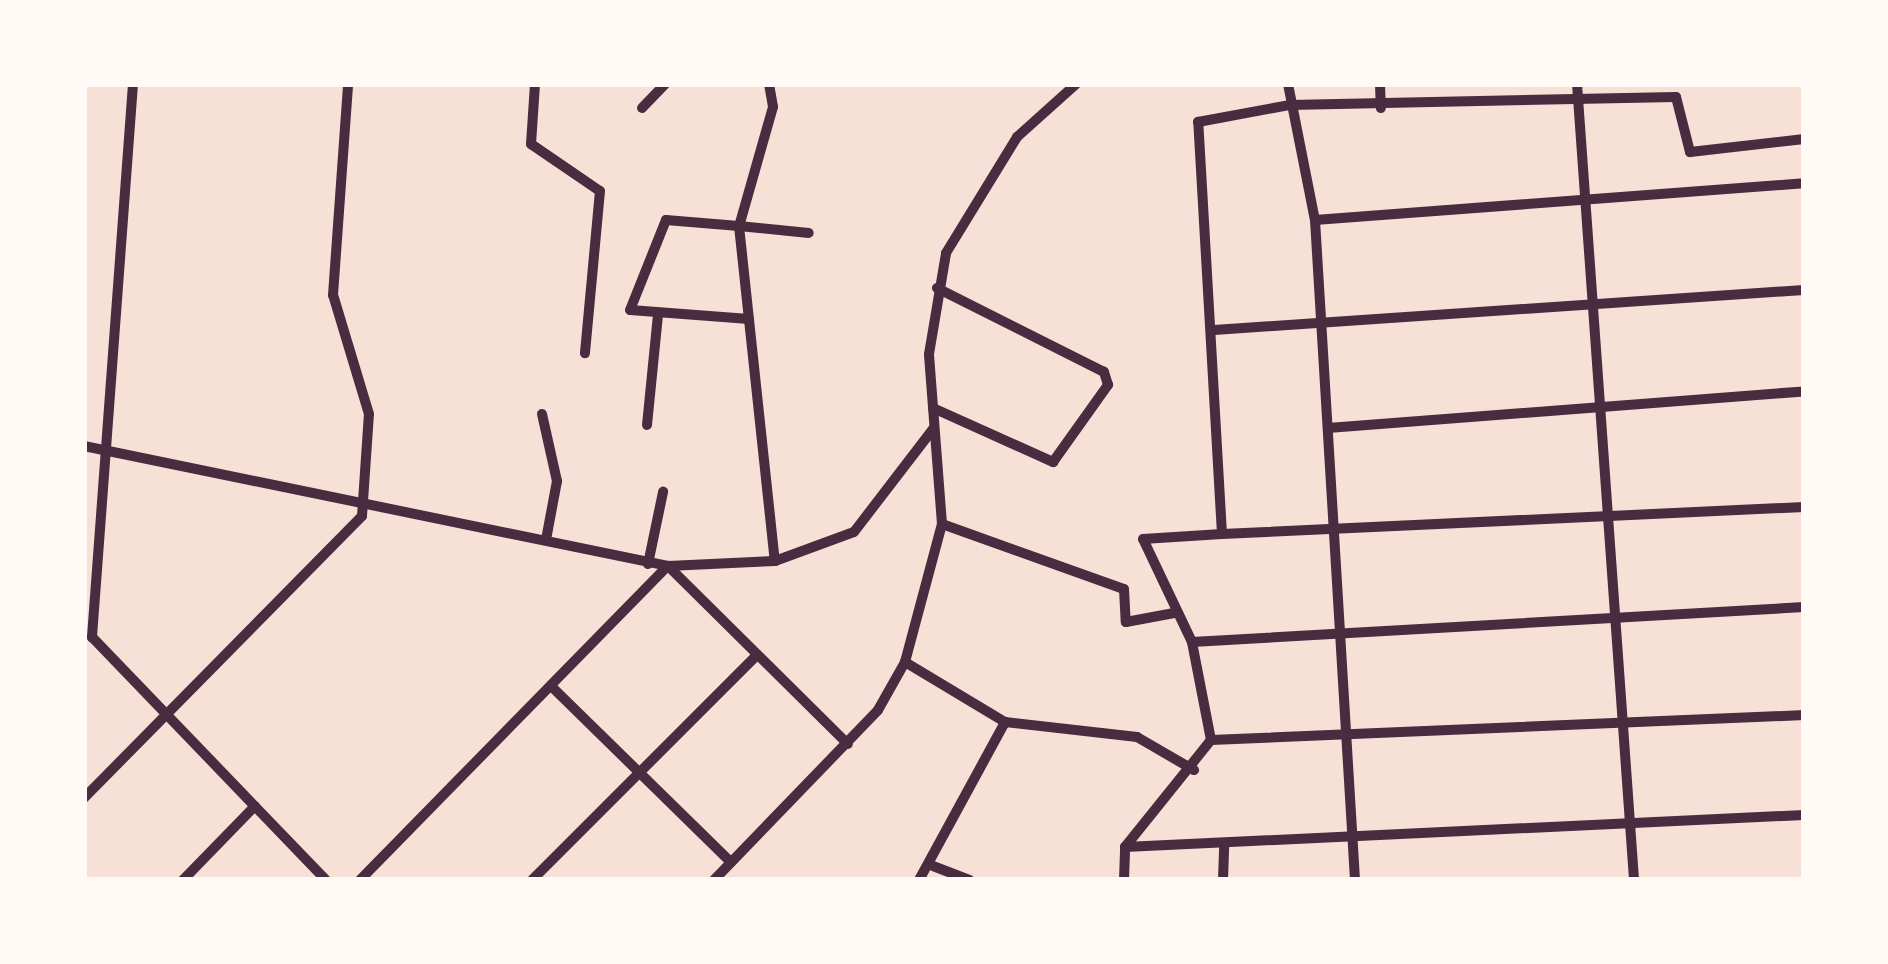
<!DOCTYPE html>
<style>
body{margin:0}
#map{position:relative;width:1888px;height:964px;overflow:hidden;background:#f7e1d7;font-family:Signika,sans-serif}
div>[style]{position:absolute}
.minor>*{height:10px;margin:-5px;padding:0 5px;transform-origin:5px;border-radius:5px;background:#4a2c40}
span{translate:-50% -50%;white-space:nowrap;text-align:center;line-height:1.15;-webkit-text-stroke:10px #fffaf5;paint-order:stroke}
.frame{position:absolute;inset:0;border:87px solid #fffaf5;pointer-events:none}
</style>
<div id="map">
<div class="minor">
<div style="left:133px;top:84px;width:555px;rotate:94.24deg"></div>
<div style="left:92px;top:637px;width:337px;rotate:46.1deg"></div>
<div style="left:535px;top:84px;width:60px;rotate:93.8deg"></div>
<div style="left:531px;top:144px;width:83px;rotate:34.3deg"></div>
<div style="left:600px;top:191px;width:163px;rotate:95.3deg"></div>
<div style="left:769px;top:84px;width:23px;rotate:80deg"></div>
<div style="left:773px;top:107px;width:124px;rotate:105.9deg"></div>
<div style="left:739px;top:226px;width:70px;rotate:5.7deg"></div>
<div style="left:1288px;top:84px;width:139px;rotate:78.8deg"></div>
<div style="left:1315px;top:220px;width:661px;rotate:86.53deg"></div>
<div style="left:1380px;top:84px;width:24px;rotate:88deg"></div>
<div style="left:1577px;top:84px;width:798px;rotate:85.9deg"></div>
<div style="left:642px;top:108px;width:33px;rotate:-46deg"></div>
<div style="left:1315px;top:220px;width:490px;rotate:-4.3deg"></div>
<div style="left:749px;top:319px;width:119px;rotate:-175.7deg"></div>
<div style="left:630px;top:310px;width:97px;rotate:-68.2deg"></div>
<div style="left:666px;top:220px;width:73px;rotate:4.7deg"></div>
<div style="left:739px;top:226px;width:337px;rotate:83.9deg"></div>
<div style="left:1214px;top:330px;width:591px;rotate:-3.88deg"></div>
<div style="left:933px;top:408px;width:132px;rotate:24.2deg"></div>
<div style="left:1053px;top:462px;width:95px;rotate:-54.5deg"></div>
<div style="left:1108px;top:385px;width:14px;rotate:-107deg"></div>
<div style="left:1104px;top:372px;width:187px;rotate:-153.3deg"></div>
<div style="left:542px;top:414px;width:69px;rotate:77.4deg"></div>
<div style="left:557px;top:481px;width:60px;rotate:100.6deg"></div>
<div style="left:647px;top:425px;width:112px;rotate:-84.3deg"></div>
<div style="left:1328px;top:428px;width:477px;rotate:-4.4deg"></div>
<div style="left:84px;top:446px;width:596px;rotate:11.61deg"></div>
<div style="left:668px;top:566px;width:107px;rotate:-2.7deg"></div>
<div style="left:775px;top:561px;width:84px;rotate:-20.2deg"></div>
<div style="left:854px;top:532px;width:130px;rotate:-52.5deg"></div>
<div style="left:942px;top:524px;width:193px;rotate:19.7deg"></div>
<div style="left:1124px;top:589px;width:33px;rotate:87deg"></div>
<div style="left:1126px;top:622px;width:49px;rotate:-10.6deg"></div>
<div style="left:1222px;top:534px;width:583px;rotate:-2.66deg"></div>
<div style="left:648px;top:564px;width:74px;rotate:-78.2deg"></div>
<div style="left:668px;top:566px;width:253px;rotate:44.7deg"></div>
<div style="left:1192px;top:642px;width:613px;rotate:-3.27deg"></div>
<div style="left:905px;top:662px;width:117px;rotate:31deg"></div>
<div style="left:1005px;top:722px;width:133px;rotate:6.5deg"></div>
<div style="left:1137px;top:737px;width:66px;rotate:30.1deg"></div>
<div style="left:551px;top:686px;width:252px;rotate:44.4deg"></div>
<div style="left:1211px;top:740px;width:594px;rotate:-2.41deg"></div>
<div style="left:84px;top:798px;width:396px;rotate:-45.4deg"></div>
<div style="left:362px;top:516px;width:102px;rotate:-86.1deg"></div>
<div style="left:369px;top:414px;width:124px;rotate:-106.8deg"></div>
<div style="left:333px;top:295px;width:212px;rotate:-85.9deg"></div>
<div style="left:1125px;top:847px;width:680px;rotate:-2.7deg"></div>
<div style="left:933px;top:866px;width:39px;rotate:21deg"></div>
<div style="left:183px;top:880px;width:103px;rotate:-45.8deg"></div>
<div style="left:360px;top:880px;width:440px;rotate:-45.6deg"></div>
<div style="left:532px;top:880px;width:318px;rotate:-45deg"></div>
<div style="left:714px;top:880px;width:236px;rotate:-46deg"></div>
<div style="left:878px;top:710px;width:55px;rotate:-60.6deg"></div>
<div style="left:905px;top:662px;width:143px;rotate:-75deg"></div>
<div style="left:942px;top:524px;width:170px;rotate:-94.4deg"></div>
<div style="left:929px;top:354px;width:102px;rotate:-80.4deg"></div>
<div style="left:946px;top:253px;width:136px;rotate:-58.5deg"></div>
<div style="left:1017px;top:137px;width:79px;rotate:-41.9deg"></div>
<div style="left:919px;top:880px;width:180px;rotate:-61.4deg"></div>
<div style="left:1124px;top:880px;width:33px;rotate:-88deg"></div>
<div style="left:1125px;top:847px;width:137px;rotate:-51.2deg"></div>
<div style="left:1211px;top:740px;width:100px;rotate:-101deg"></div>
<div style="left:1192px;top:642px;width:114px;rotate:-115.4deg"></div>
<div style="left:1143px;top:539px;width:79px;rotate:-3.6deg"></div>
<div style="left:1222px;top:534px;width:413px;rotate:-93.3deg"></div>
<div style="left:1198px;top:122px;width:94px;rotate:-10.5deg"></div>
<div style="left:1290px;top:105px;width:386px;rotate:-1.2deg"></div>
<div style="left:1676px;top:97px;width:57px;rotate:75.7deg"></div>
<div style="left:1690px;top:152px;width:115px;rotate:-6.5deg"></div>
<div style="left:1223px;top:880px;width:34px;rotate:-88deg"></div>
</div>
<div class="frame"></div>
</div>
